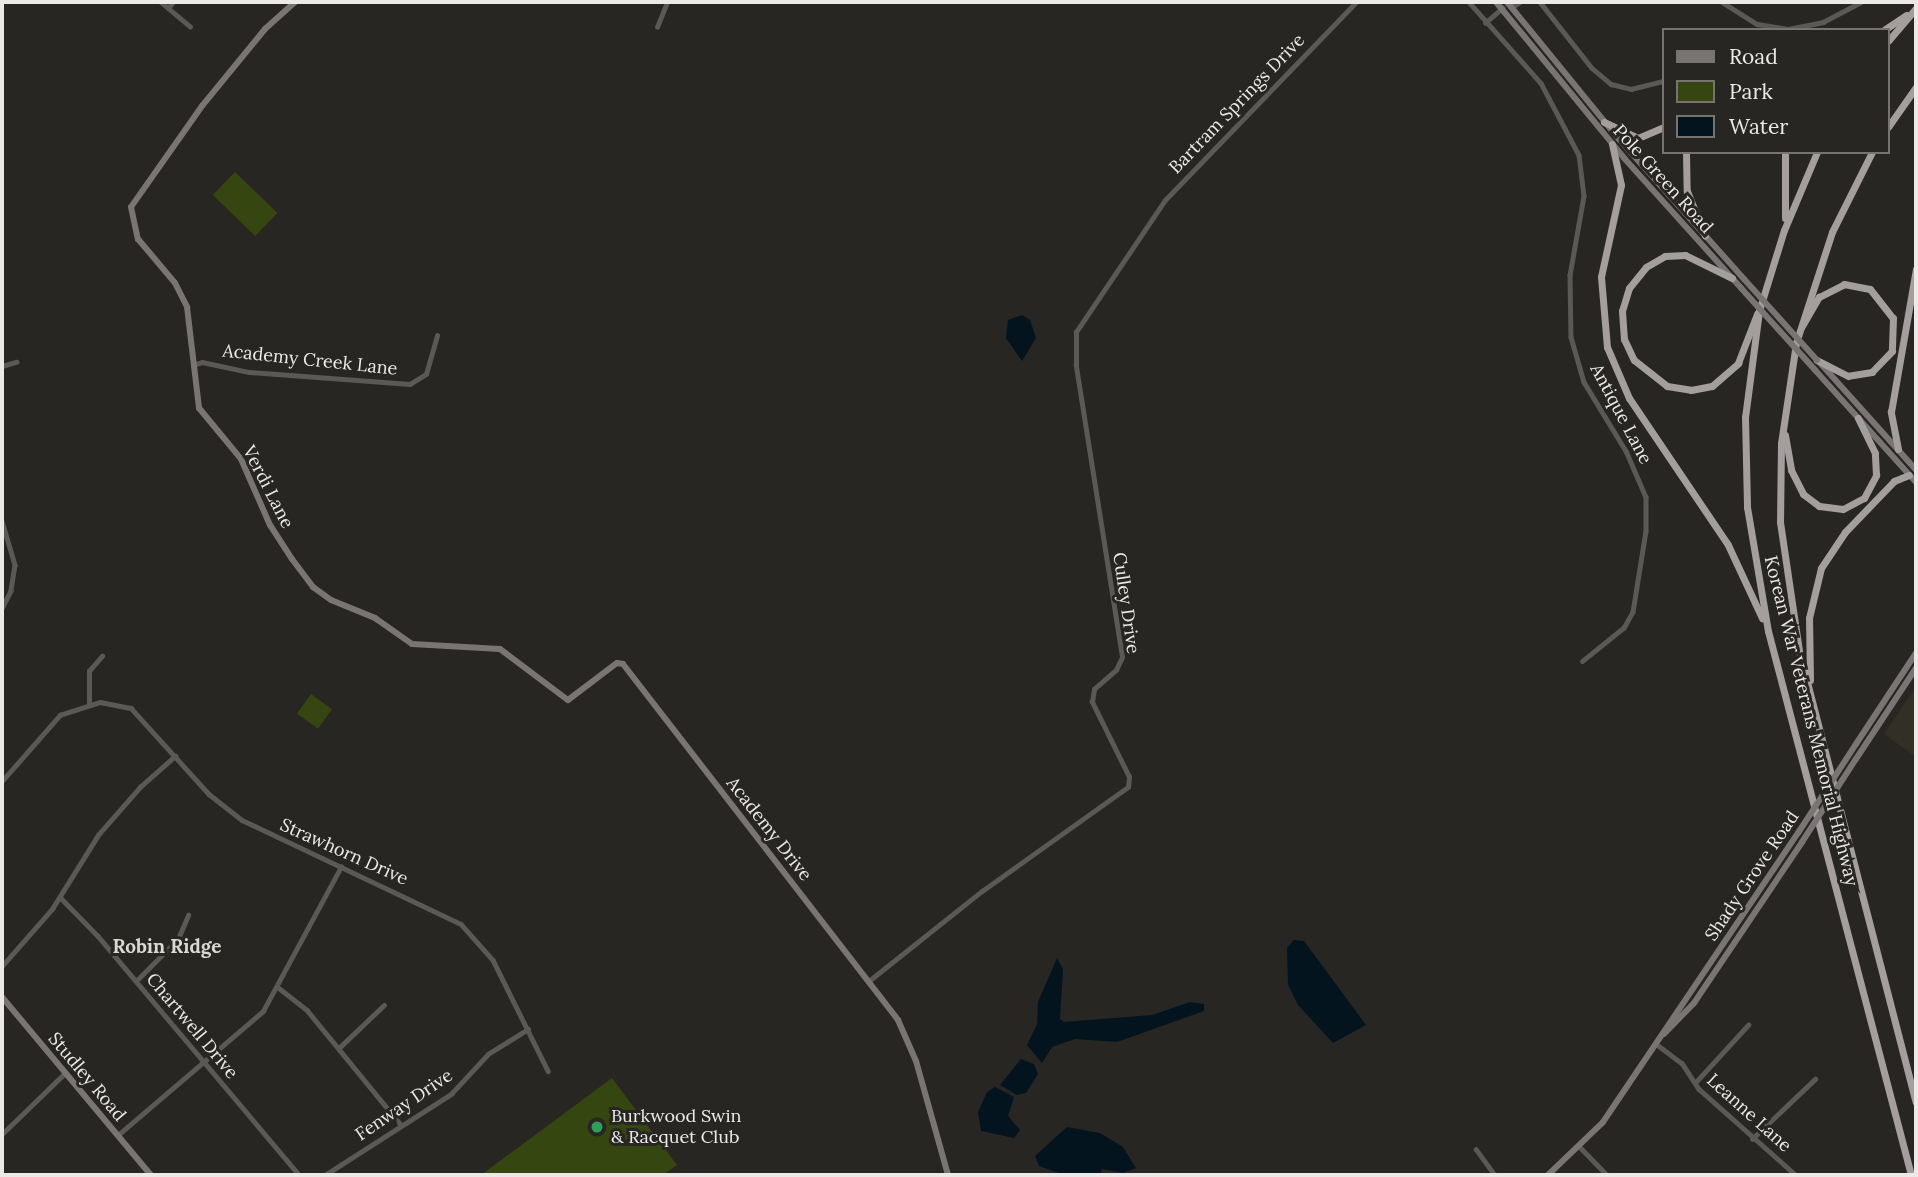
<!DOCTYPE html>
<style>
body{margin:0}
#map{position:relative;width:1918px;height:1177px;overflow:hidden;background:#272622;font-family:Lora,serif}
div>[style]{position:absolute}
.built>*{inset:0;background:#322f26}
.green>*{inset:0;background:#364610;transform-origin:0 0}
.water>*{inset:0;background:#03141f}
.street>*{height:4.5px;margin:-2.25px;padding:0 2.25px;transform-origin:2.25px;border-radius:2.25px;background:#5b5858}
.secondary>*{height:6px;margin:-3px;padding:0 3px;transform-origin:3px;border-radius:3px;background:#797575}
.highway>*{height:7px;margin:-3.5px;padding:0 3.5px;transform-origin:3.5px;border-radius:3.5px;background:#a49e9e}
.secondary-bridge>*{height:6px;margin:-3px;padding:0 3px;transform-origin:3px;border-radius:3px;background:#797575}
.dots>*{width:19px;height:19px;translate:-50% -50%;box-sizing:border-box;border:4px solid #272622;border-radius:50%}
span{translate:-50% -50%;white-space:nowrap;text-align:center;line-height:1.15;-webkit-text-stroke:6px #272622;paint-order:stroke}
.street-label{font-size:18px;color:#ebeae8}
.poi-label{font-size:18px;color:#ebeae8}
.left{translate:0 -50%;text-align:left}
.neighbourhood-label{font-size:19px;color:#dbd9d4;font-weight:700}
.frame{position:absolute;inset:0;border:4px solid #ebeae8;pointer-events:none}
.legend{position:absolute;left:1662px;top:28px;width:228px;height:126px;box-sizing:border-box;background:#272622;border:2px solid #757471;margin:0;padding:9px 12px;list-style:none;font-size:21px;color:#ebeae8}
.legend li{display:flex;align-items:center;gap:14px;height:35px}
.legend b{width:35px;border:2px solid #757471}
</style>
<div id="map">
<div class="built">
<div style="clip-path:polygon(1916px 687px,1916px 757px,1884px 734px)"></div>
</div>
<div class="green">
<div style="left:235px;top:172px;width:59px;height:32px;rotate:44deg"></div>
<div style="left:311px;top:694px;width:26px;height:24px;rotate:36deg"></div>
<div style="clip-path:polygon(612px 1078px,677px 1165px,663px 1175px,481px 1175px)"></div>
</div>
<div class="water">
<div style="clip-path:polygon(1022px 315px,1030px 320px,1036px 338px,1022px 361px,1006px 338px,1008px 320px)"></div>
<div style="clip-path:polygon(1294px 940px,1304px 941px,1366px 1025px,1333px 1043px,1298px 1005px,1288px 985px,1287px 948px)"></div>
<div style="clip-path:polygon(1057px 958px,1063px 969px,1060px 1019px,1064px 1022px,1152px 1015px,1190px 1002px,1204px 1004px,1204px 1011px,1117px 1042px,1075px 1039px,1052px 1047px,1042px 1063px,1027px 1045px,1037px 1024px,1038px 1002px)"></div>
<div style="clip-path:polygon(1021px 1059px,1034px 1064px,1038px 1074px,1026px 1093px,1017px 1095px,1000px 1085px)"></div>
<div style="clip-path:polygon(995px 1087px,1014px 1097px,1008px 1116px,1020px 1130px,1014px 1138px,981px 1131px,978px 1112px,987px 1092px)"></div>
<div style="clip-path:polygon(1067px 1127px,1100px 1133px,1123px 1147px,1136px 1168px,1123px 1173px,1102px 1169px,1100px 1175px,1065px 1175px,1039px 1166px,1035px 1156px)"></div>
</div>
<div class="street">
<div style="left:161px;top:2px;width:38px;rotate:40deg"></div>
<div style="left:1469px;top:2px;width:108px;rotate:48.4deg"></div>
<div style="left:1541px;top:83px;width:81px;rotate:62.2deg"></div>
<div style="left:1579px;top:155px;width:41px;rotate:83deg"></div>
<div style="left:1584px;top:196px;width:80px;rotate:100deg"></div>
<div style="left:1570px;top:275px;width:62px;rotate:89.1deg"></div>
<div style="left:1571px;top:337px;width:47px;rotate:73.9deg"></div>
<div style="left:1584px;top:382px;width:81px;rotate:58.7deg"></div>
<div style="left:1626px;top:451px;width:50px;rotate:66.5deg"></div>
<div style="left:1646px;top:497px;width:34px;rotate:90deg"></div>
<div style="left:1646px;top:531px;width:82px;rotate:99.1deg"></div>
<div style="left:1633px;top:612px;width:18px;rotate:119deg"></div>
<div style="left:1624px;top:628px;width:53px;rotate:141.2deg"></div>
<div style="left:1540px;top:2px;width:84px;rotate:51.8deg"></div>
<div style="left:1592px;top:68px;width:25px;rotate:40deg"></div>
<div style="left:1611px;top:84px;width:21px;rotate:14deg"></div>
<div style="left:1631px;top:89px;width:34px;rotate:-14deg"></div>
<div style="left:1722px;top:2px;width:41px;rotate:32.2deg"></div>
<div style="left:1757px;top:24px;width:31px;rotate:9deg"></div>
<div style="left:1788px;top:29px;width:36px;rotate:-11deg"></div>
<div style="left:1823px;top:22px;width:43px;rotate:-27.8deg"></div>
<div style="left:1512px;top:7px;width:9px;rotate:-32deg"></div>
<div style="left:168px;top:8px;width:8px;rotate:-50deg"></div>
<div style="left:1485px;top:23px;width:23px;rotate:-41deg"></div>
<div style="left:657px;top:27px;width:27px;rotate:-68deg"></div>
<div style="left:193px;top:365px;width:9px;rotate:-18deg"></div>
<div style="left:202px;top:362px;width:48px;rotate:12deg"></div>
<div style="left:249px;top:372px;width:161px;rotate:4.3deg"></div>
<div style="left:410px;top:384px;width:19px;rotate:-32deg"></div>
<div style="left:426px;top:374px;width:40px;rotate:-74deg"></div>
<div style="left:2px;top:366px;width:15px;rotate:-16deg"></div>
<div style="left:2px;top:521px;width:46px;rotate:73.5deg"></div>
<div style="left:15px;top:565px;width:26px;rotate:99deg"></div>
<div style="left:11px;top:591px;width:20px;rotate:117deg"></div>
<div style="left:89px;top:704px;width:33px;rotate:-90deg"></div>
<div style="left:89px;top:671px;width:20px;rotate:-49deg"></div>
<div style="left:2px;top:781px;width:88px;rotate:-48.7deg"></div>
<div style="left:60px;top:715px;width:42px;rotate:-18deg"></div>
<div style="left:100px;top:702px;width:32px;rotate:11deg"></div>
<div style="left:131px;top:708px;width:116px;rotate:47.8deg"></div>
<div style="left:209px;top:794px;width:42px;rotate:38.2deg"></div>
<div style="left:242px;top:820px;width:242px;rotate:25.4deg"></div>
<div style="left:461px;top:924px;width:48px;rotate:48.4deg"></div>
<div style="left:493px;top:960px;width:124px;rotate:63.6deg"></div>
<div style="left:60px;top:897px;width:54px;rotate:45.7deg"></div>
<div style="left:98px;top:936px;width:312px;rotate:49.9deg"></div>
<div style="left:2px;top:966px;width:76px;rotate:-48.7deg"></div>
<div style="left:52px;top:909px;width:87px;rotate:-58.1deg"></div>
<div style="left:98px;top:835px;width:64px;rotate:-48.8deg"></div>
<div style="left:140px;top:787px;width:47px;rotate:-41.5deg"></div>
<div style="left:870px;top:980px;width:143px;rotate:-38.5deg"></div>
<div style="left:982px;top:891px;width:179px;rotate:-35.5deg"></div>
<div style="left:1128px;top:787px;width:10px;rotate:-84deg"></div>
<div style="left:1129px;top:777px;width:84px;rotate:-116.3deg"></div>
<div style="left:1092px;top:702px;width:13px;rotate:-81deg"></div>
<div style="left:1094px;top:689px;width:29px;rotate:-41deg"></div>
<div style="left:1116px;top:670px;width:14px;rotate:-65deg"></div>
<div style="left:1122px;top:657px;width:296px;rotate:-99deg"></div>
<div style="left:1076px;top:365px;width:33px;rotate:-90deg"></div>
<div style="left:1076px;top:332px;width:159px;rotate:-56deg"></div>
<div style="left:1165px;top:200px;width:275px;rotate:-46deg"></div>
<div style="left:136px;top:981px;width:59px;rotate:-45deg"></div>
<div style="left:178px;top:939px;width:26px;rotate:-67deg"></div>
<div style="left:279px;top:988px;width:36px;rotate:38deg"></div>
<div style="left:307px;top:1010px;width:149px;rotate:50.7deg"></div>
<div style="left:1655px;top:1043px;width:34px;rotate:37deg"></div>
<div style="left:1682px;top:1063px;width:31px;rotate:57deg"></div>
<div style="left:1699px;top:1089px;width:130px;rotate:41.6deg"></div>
<div style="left:339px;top:1048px;width:62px;rotate:-43.7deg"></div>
<div style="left:1695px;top:1083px;width:79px;rotate:-47.6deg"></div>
<div style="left:2px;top:1134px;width:88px;rotate:-44.1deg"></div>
<div style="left:118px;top:1135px;width:191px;rotate:-40.5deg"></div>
<div style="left:263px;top:1011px;width:164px;rotate:-61.6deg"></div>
<div style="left:1752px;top:1139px;width:87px;rotate:-43.6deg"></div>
<div style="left:1580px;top:1147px;width:39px;rotate:46deg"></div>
<div style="left:1476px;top:1149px;width:32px;rotate:54deg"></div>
<div style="left:325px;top:1175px;width:150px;rotate:-32.7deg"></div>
<div style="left:451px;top:1094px;width:54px;rotate:-47.2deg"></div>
<div style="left:488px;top:1054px;width:47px;rotate:-32deg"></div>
</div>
<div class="secondary">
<div style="left:295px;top:2px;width:40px;rotate:138deg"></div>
<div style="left:265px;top:29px;width:99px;rotate:129.3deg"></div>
<div style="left:202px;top:106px;width:123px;rotate:125.1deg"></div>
<div style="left:131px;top:207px;width:33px;rotate:78deg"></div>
<div style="left:138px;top:239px;width:57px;rotate:49.9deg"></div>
<div style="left:175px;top:283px;width:27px;rotate:63deg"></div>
<div style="left:187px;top:307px;width:102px;rotate:83.2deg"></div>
<div style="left:199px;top:408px;width:66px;rotate:50.5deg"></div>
<div style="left:241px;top:459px;width:72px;rotate:66.3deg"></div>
<div style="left:270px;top:525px;width:40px;rotate:57.1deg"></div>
<div style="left:292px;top:559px;width:35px;rotate:53deg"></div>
<div style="left:313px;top:587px;width:22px;rotate:36deg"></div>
<div style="left:331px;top:600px;width:48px;rotate:22.2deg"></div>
<div style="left:375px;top:618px;width:45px;rotate:35.1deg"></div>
<div style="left:412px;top:644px;width:88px;rotate:3.3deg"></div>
<div style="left:500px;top:649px;width:85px;rotate:36.9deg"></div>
<div style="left:568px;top:700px;width:61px;rotate:-37.1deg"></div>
<div style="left:617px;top:663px;width:6px;rotate:9deg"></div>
<div style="left:623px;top:664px;width:450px;rotate:52.3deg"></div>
<div style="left:898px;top:1020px;width:45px;rotate:66.3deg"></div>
<div style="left:916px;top:1061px;width:118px;rotate:74.3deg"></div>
<div style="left:1496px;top:2px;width:202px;rotate:50.6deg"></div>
<div style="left:1624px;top:158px;width:175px;rotate:48deg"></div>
<div style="left:1507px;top:2px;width:176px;rotate:50.8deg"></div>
<div style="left:1618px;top:138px;width:189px;rotate:48.2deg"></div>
<div style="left:1821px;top:364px;width:142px;rotate:48.1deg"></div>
<div style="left:1815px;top:370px;width:151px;rotate:48deg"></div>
<div style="left:1856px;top:744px;width:109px;rotate:-56.6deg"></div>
<div style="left:1856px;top:759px;width:109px;rotate:-56.6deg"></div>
<div style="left:2px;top:997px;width:232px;rotate:50.1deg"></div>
<div style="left:1664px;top:1034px;width:43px;rotate:-45.9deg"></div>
<div style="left:1694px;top:1003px;width:194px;rotate:-56.1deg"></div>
<div style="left:1548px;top:1175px;width:76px;rotate:-43.9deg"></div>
<div style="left:1603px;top:1122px;width:349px;rotate:-56deg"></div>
</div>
<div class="highway">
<div style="left:1884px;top:30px;width:27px;rotate:-34deg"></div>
<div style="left:1888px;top:41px;width:43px;rotate:-49.7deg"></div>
<div style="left:1604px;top:122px;width:38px;rotate:25deg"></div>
<div style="left:1638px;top:138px;width:28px;rotate:-23deg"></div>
<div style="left:1888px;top:127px;width:49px;rotate:-55deg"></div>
<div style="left:1612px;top:144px;width:42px;rotate:77.6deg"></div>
<div style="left:1621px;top:185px;width:94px;rotate:102.3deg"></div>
<div style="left:1601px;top:277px;width:70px;rotate:85.1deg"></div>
<div style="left:1607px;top:347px;width:56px;rotate:66.7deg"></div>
<div style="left:1629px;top:398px;width:177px;rotate:56deg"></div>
<div style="left:1728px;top:545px;width:81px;rotate:65deg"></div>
<div style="left:1686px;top:152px;width:39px;rotate:89deg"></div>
<div style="left:1687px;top:191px;width:48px;rotate:68.2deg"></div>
<div style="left:1785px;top:152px;width:66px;rotate:90deg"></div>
<div style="left:1817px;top:152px;width:85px;rotate:112.9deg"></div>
<div style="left:1784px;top:230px;width:85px;rotate:107.2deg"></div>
<div style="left:1759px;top:311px;width:107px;rotate:97.5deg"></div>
<div style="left:1745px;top:417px;width:90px;rotate:88.7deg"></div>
<div style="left:1747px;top:507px;width:126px;rotate:80.4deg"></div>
<div style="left:1768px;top:631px;width:562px;rotate:75.27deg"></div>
<div style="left:1872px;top:152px;width:89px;rotate:116.6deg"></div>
<div style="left:1832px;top:232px;width:117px;rotate:108deg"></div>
<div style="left:1796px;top:343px;width:101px;rotate:98.5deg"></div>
<div style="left:1781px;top:443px;width:79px;rotate:90.7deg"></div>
<div style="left:1780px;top:522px;width:130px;rotate:81.6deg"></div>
<div style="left:1799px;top:651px;width:466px;rotate:75.5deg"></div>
<div style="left:1732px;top:278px;width:52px;rotate:-153.9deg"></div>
<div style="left:1685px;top:255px;width:20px;rotate:177deg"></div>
<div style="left:1665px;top:256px;width:22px;rotate:150deg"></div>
<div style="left:1646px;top:267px;width:27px;rotate:129deg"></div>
<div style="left:1629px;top:288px;width:24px;rotate:107deg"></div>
<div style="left:1622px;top:311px;width:28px;rotate:86deg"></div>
<div style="left:1624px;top:339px;width:23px;rotate:65deg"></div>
<div style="left:1634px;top:360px;width:42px;rotate:38.2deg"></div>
<div style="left:1667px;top:386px;width:24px;rotate:9deg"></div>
<div style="left:1691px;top:390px;width:21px;rotate:-11deg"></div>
<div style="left:1712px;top:386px;width:35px;rotate:-41deg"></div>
<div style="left:1738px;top:363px;width:53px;rotate:-68.8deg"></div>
<div style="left:1802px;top:326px;width:34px;rotate:-60deg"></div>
<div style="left:1819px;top:297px;width:28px;rotate:-27deg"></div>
<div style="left:1844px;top:284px;width:26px;rotate:11deg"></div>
<div style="left:1870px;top:289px;width:37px;rotate:52deg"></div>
<div style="left:1893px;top:318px;width:33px;rotate:92deg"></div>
<div style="left:1892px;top:351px;width:29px;rotate:134deg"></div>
<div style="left:1872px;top:372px;width:24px;rotate:171deg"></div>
<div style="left:1848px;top:376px;width:35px;rotate:-153deg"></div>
<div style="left:1785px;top:435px;width:36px;rotate:80deg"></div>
<div style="left:1791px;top:470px;width:27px;rotate:63deg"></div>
<div style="left:1803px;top:494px;width:20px;rotate:37deg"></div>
<div style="left:1819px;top:506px;width:24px;rotate:7deg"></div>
<div style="left:1843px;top:509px;width:24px;rotate:-28deg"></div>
<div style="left:1864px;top:498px;width:26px;rotate:-62deg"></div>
<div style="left:1876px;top:475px;width:22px;rotate:-93deg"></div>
<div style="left:1875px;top:453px;width:39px;rotate:-116deg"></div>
<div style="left:1898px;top:449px;width:38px;rotate:-101deg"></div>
<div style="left:1891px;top:412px;width:145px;rotate:-80.1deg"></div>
<div style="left:1810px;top:680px;width:62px;rotate:-90.9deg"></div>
<div style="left:1809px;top:618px;width:51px;rotate:-76.5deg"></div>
<div style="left:1821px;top:568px;width:43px;rotate:-56.3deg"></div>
<div style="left:1845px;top:532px;width:71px;rotate:-46.1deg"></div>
<div style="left:1894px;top:481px;width:16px;rotate:-22deg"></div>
</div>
<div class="secondary-bridge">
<div style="left:1744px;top:279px;width:109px;rotate:48deg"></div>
<div style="left:1741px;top:288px;width:110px;rotate:47.9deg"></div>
<div style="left:1798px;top:833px;width:106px;rotate:-56.9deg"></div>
<div style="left:1802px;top:842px;width:99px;rotate:-57deg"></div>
</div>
<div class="dots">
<div style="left:597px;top:1127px;background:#2e9e5b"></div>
</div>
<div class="street-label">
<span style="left:1237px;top:104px;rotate:-46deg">Bartram Springs Drive</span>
<span style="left:1663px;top:179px;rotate:48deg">Pole Green Road</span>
<span style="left:310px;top:360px;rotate:6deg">Academy Creek Lane</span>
<span style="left:1621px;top:414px;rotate:62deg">Antique Lane</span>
<span style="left:268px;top:487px;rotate:63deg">Verdi Lane</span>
<span style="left:1126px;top:603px;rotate:82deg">Culley Drive</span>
<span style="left:1811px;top:721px;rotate:76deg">Korean War Veterans Memorial Highway</span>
<span style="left:769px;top:829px;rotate:52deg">Academy Drive</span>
<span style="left:344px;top:852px;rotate:24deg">Strawhorn Drive</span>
<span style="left:1752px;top:876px;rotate:-56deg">Shady Grove Road</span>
<span style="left:192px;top:1026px;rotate:50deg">Chartwell Drive</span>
<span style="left:87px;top:1077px;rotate:50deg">Studley Road</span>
<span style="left:404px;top:1105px;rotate:-34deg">Fenway Drive</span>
<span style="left:1749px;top:1113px;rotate:42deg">Leanne Lane</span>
</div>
<div class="poi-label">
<span class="left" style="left:611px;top:1127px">Burkwood Swin<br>&amp; Racquet Club</span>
</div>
<div class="neighbourhood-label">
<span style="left:167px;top:947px">Robin Ridge</span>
</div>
<div class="frame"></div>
<ul class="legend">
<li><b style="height:9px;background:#797575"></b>Road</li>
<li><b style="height:19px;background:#364610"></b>Park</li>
<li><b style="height:19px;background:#03141f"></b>Water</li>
</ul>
</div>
